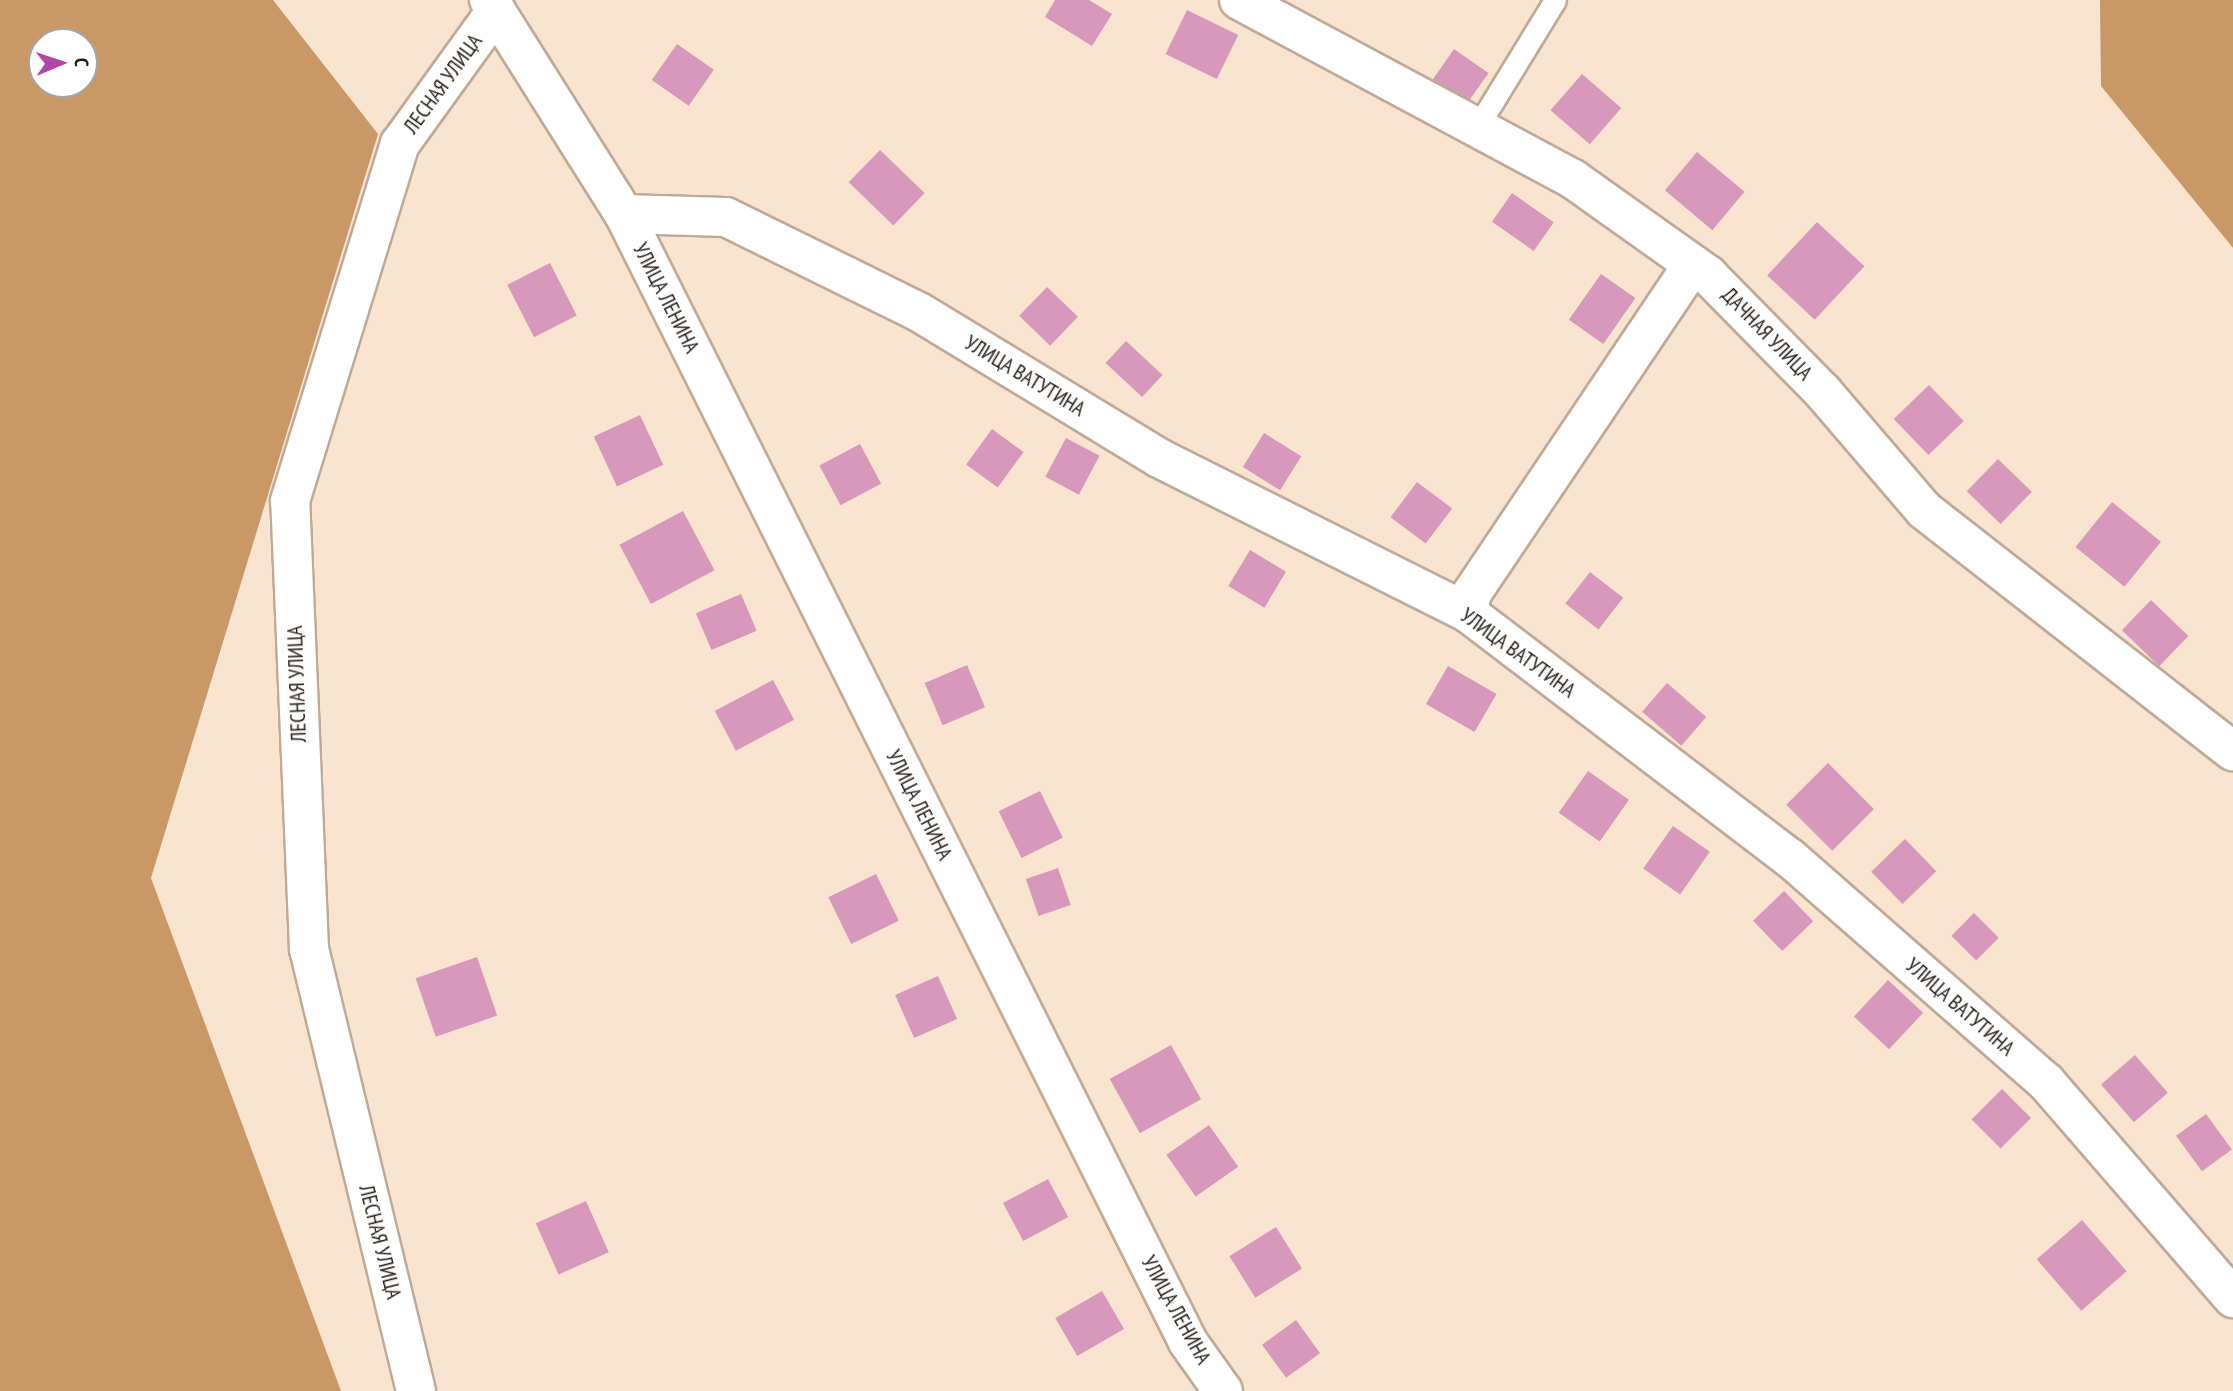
<!DOCTYPE html>
<meta charset="utf-8">
<style>
body{margin:0}
#map{position:relative;width:2233px;height:1391px;overflow:hidden;background:#f9e4d0;font-family:"PT Sans Narrow",sans-serif}
div>[style]{position:absolute}
.forest>*{inset:0;background:#ca9866}
.building>*{inset:0;background:#d898bb;transform-origin:0 0}
.roads{filter:drop-shadow(2px 0 #beaa97) drop-shadow(-2px 0 #beaa97) drop-shadow(0 2px #beaa97) drop-shadow(0 -2px #beaa97)}
.lane>*{height:21px;margin:-10.5px;padding:0 10.5px;transform-origin:10.5px;border-radius:10.5px;background:#fff}
.street>*{height:38px;margin:-19px;padding:0 19px;transform-origin:19px;border-radius:19px;background:#fff}
span{translate:-50% -50%;white-space:nowrap;text-align:center;line-height:1.15;-webkit-text-stroke:7px #fff;paint-order:stroke}
.street-label{font-size:21px;color:#221b14}
.north{position:absolute;left:28px;top:28px;width:70px;height:70px;box-sizing:border-box;background:#fff;border:2px solid #a7a4a1;border-radius:50%;rotate:88deg;font-size:19px;font-weight:700;line-height:28px;text-align:center;color:#221b14}
.north::after{content:'';display:block;margin:auto;width:24px;height:32px;background:#af47a9;clip-path:polygon(50% 0,100% 100%,50% 72%,0 100%)}
</style>
<div id="map">
<div class="forest">
<div style="clip-path:polygon(evenodd,0 0,273px 0,378px 134px,151px 878px,341px 1391px,0 1391px,0 0,84px 42px,84px 84px,42px 84px,42px 42px,84px 42px)"></div>
<div style="clip-path:polygon(2100px 0,2233px 0,2233px 248px,2101px 86px)"></div>
</div>
<div class="building">
<div style="clip-path:polygon(1055px 0,1089px 0,1112px 14px,1092px 46px,1045px 17px)"></div>
<div style="left:1187px;top:10px;width:57px;height:49px;rotate:26deg"></div>
<div style="left:677px;top:44px;width:45px;height:44px;rotate:35deg"></div>
<div style="left:1454px;top:49px;width:42px;height:42px;rotate:35deg"></div>
<div style="left:1582px;top:74px;width:52px;height:48px;rotate:41deg"></div>
<div style="left:880px;top:150px;width:62px;height:45px;rotate:44deg"></div>
<div style="left:1697px;top:152px;width:62px;height:50px;rotate:40deg"></div>
<div style="left:1512px;top:193px;width:51px;height:35px;rotate:35deg"></div>
<div style="left:1817px;top:222px;width:65px;height:73px;rotate:43deg"></div>
<div style="left:550px;top:263px;width:59px;height:48px;rotate:63deg"></div>
<div style="left:1601px;top:274px;width:42px;height:56px;rotate:35deg"></div>
<div style="left:1047px;top:287px;width:43px;height:40px;rotate:44deg"></div>
<div style="left:1126px;top:341px;width:50px;height:30px;rotate:43deg"></div>
<div style="left:1929px;top:385px;width:50px;height:49px;rotate:46deg"></div>
<div style="left:640px;top:415px;width:55px;height:51px;rotate:65deg"></div>
<div style="left:992px;top:429px;width:39px;height:44px;rotate:36deg"></div>
<div style="left:1264px;top:433px;width:44px;height:40px;rotate:32deg"></div>
<div style="left:1066px;top:438px;width:38px;height:44px;rotate:28deg"></div>
<div style="left:860px;top:444px;width:45px;height:46px;rotate:62deg"></div>
<div style="left:1998px;top:459px;width:47px;height:45px;rotate:44deg"></div>
<div style="left:1417px;top:482px;width:44px;height:44px;rotate:37deg"></div>
<div style="left:2112px;top:502px;width:63px;height:58px;rotate:39deg"></div>
<div style="left:683px;top:511px;width:67px;height:72px;rotate:62deg"></div>
<div style="left:1250px;top:550px;width:42px;height:42px;rotate:31deg"></div>
<div style="left:1590px;top:572px;width:42px;height:40px;rotate:38deg"></div>
<div style="left:741px;top:594px;width:40px;height:49px;rotate:67deg"></div>
<div style="left:2151px;top:600px;width:52px;height:42px;rotate:44deg"></div>
<div style="left:967px;top:665px;width:46px;height:46px;rotate:67deg"></div>
<div style="left:1448px;top:666px;width:56px;height:44px;rotate:30deg"></div>
<div style="left:773px;top:680px;width:45px;height:66px;rotate:62deg"></div>
<div style="left:1667px;top:683px;width:52px;height:38px;rotate:41deg"></div>
<div style="left:1828px;top:763px;width:65px;height:59px;rotate:45deg"></div>
<div style="left:1588px;top:771px;width:50px;height:51px;rotate:35deg"></div>
<div style="left:1040px;top:791px;width:52px;height:46px;rotate:64deg"></div>
<div style="left:1673px;top:826px;width:45px;height:52px;rotate:35deg"></div>
<div style="left:1905px;top:839px;width:45px;height:47px;rotate:46deg"></div>
<div style="left:1058px;top:868px;width:39px;height:34px;rotate:71deg"></div>
<div style="left:876px;top:874px;width:52px;height:53px;rotate:64deg"></div>
<div style="left:1784px;top:891px;width:42px;height:43px;rotate:46deg"></div>
<div style="left:1974px;top:913px;width:35px;height:32px;rotate:45deg"></div>
<div style="left:477px;top:957px;width:62px;height:65px;rotate:71deg"></div>
<div style="left:938px;top:976px;width:47px;height:47px;rotate:66deg"></div>
<div style="left:1888px;top:980px;width:48px;height:50px;rotate:43deg"></div>
<div style="left:1171px;top:1045px;width:62px;height:70px;rotate:61deg"></div>
<div style="left:2135px;top:1055px;width:50px;height:45px;rotate:49deg"></div>
<div style="left:2002px;top:1089px;width:41px;height:43px;rotate:45deg"></div>
<div style="left:2206px;top:1114px;width:44px;height:37px;rotate:54deg"></div>
<div style="left:1209px;top:1125px;width:51px;height:52px;rotate:55deg"></div>
<div style="left:1048px;top:1179px;width:43px;height:51px;rotate:62deg"></div>
<div style="left:586px;top:1201px;width:56px;height:55px;rotate:66deg"></div>
<div style="left:2082px;top:1220px;width:68px;height:60px;rotate:49deg"></div>
<div style="left:1276px;top:1227px;width:49px;height:55px;rotate:58deg"></div>
<div style="left:1102px;top:1291px;width:44px;height:54px;rotate:60deg"></div>
<div style="left:1296px;top:1320px;width:41px;height:42px;rotate:54deg"></div>
</div>
<div class="roads">
<div class="lane">
<div style="left:1476px;top:129px;width:151px;rotate:-58.5deg"></div>
</div>
<div class="street">
<div style="left:489px;top:0;width:253px;rotate:57.8deg"></div>
<div style="left:624px;top:214px;width:1261px;rotate:63.43deg"></div>
<div style="left:1188px;top:1342px;width:60px;rotate:54.5deg"></div>
<div style="left:1239px;top:0;width:379px;rotate:28.2deg"></div>
<div style="left:1573px;top:179px;width:166px;rotate:35.4deg"></div>
<div style="left:1708px;top:275px;width:164px;rotate:45.5deg"></div>
<div style="left:1823px;top:392px;width:155px;rotate:49.4deg"></div>
<div style="left:1924px;top:510px;width:392px;rotate:38deg"></div>
<div style="left:624px;top:214px;width:102px;rotate:1.7deg"></div>
<div style="left:726px;top:217px;width:215px;rotate:26.2deg"></div>
<div style="left:919px;top:312px;width:281px;rotate:31.3deg"></div>
<div style="left:1159px;top:458px;width:346px;rotate:26.6deg"></div>
<div style="left:1468px;top:613px;width:405px;rotate:37.3deg"></div>
<div style="left:1790px;top:858px;width:340px;rotate:41.2deg"></div>
<div style="left:2046px;top:1082px;width:286px;rotate:49.1deg"></div>
<div style="left:1468px;top:613px;width:20px;rotate:-79deg"></div>
<div style="left:1472px;top:593px;width:396px;rotate:-56.1deg"></div>
<div style="left:416px;top:1391px;width:455px;rotate:-103.6deg"></div>
<div style="left:309px;top:949px;width:448px;rotate:-92.4deg"></div>
<div style="left:290px;top:501px;width:374px;rotate:-72.9deg"></div>
<div style="left:400px;top:144px;width:164px;rotate:-54.2deg"></div>
</div>
</div>
<div class="street-label">
<span style="left:443px;top:84px;rotate:-54deg">ЛЕСНАЯ УЛИЦА</span>
<span style="left:666px;top:298px;rotate:63deg">УЛИЦА ЛЕНИНА</span>
<span style="left:1767px;top:334px;rotate:46deg">ДАЧНАЯ УЛИЦА</span>
<span style="left:1025px;top:376px;rotate:31deg">УЛИЦА ВАТУТИНА</span>
<span style="left:1518px;top:653px;rotate:36deg">УЛИЦА ВАТУТИНА</span>
<span style="left:297px;top:684px;rotate:-92deg">ЛЕСНАЯ УЛИЦА</span>
<span style="left:919px;top:805px;rotate:63deg">УЛИЦА ЛЕНИНА</span>
<span style="left:1960px;top:1007px;rotate:41deg">УЛИЦА ВАТУТИНА</span>
<span style="left:380px;top:1242px;rotate:76deg">ЛЕСНАЯ УЛИЦА</span>
<span style="left:1176px;top:1310px;rotate:61deg">УЛИЦА ЛЕНИНА</span>
</div>
<div class="north">С</div>
</div>
